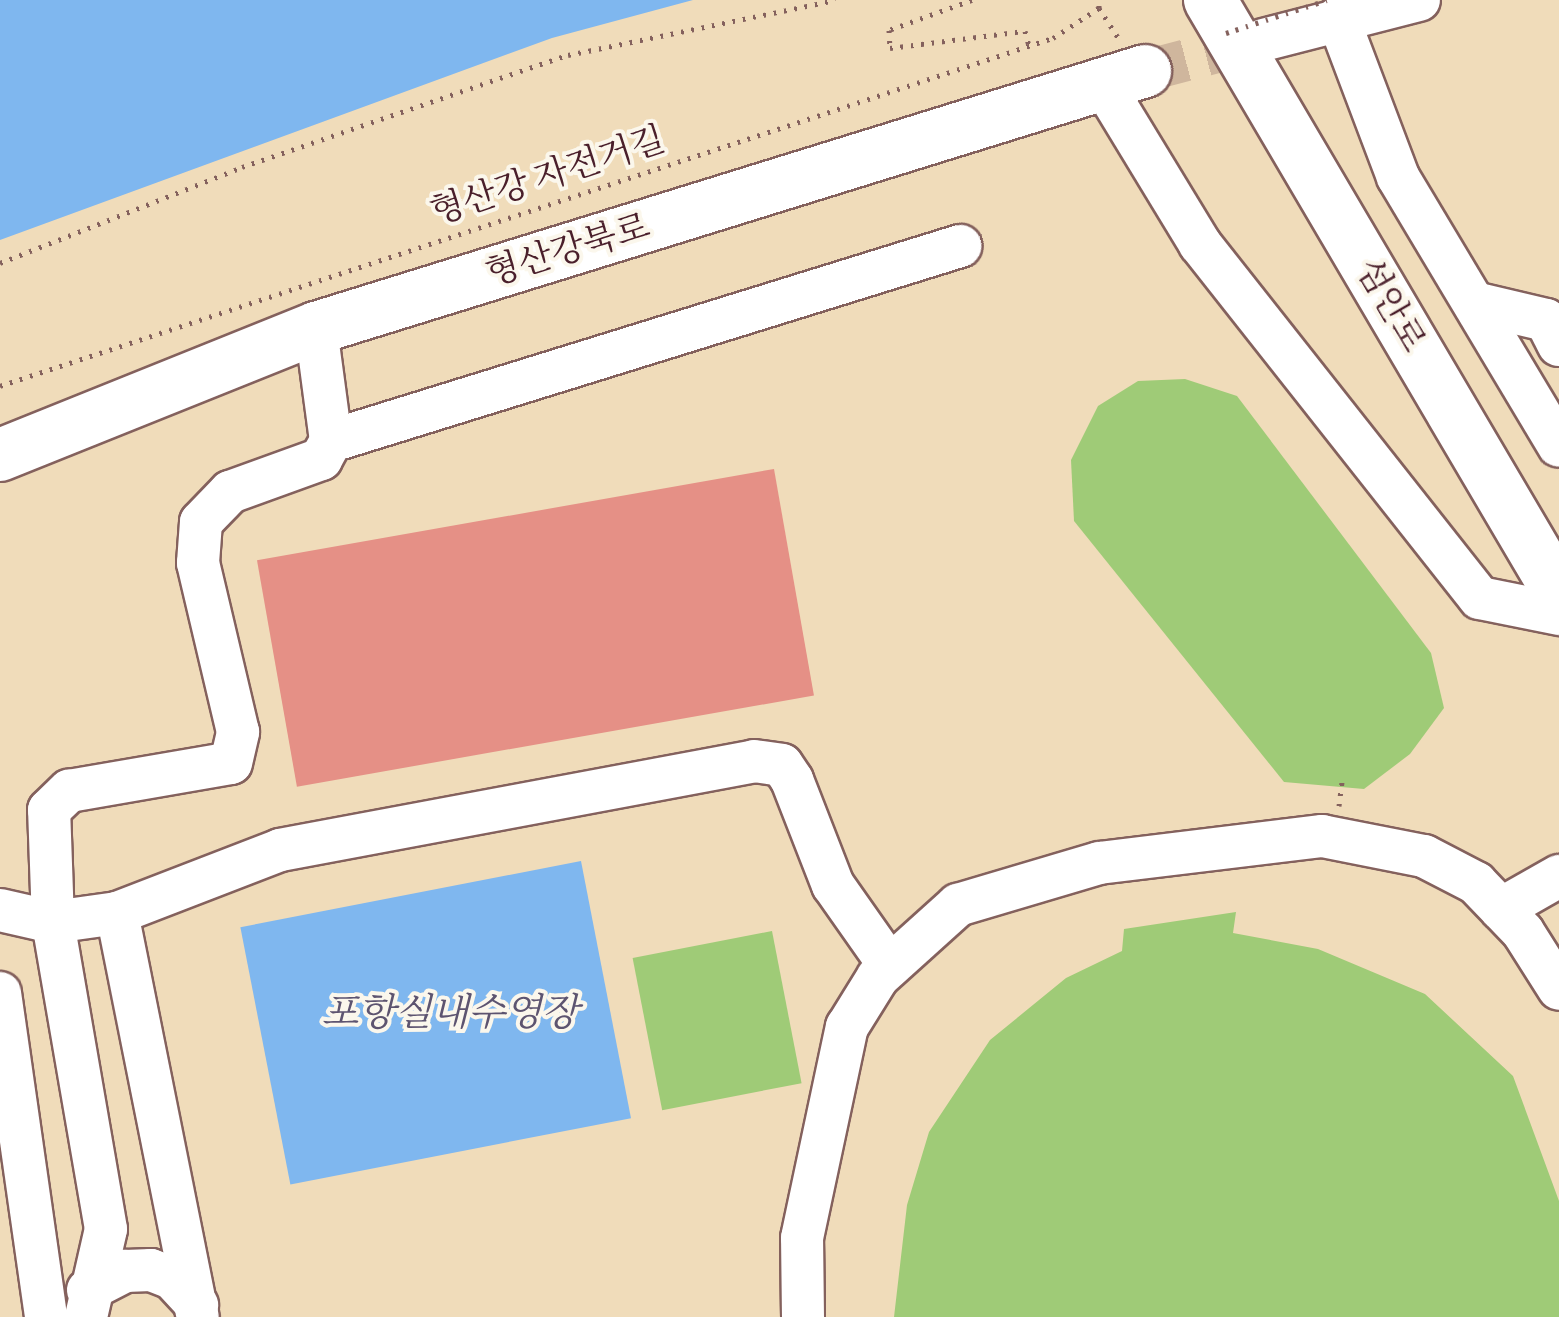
<!DOCTYPE html>
<meta charset="utf-8">
<style>
body{margin:0}
#map{position:relative;width:1559px;height:1317px;overflow:hidden;background:#f0dcba;font-family:"IM FELL DW Pica","Noto Serif KR",serif}
div>[style]{position:absolute}
.green>*{inset:0;background:#9fcb77;transform-origin:0 0}
.water>*{inset:0;background:#7fb7ef;transform-origin:0 0}
.building>*{inset:0;background:#e59086;transform-origin:0 0}
.minor-tunnel>*{height:42px;margin-top:-21px;transform-origin:0;background:repeating-linear-gradient(90deg,#cfb69d 0 42px,transparent 0 63px)}
.path>*{height:5px;margin-top:-2.5px;transform-origin:0;background:repeating-linear-gradient(90deg,#84615d 0 2.5px,transparent 0 10.5px)}
.roads{filter:drop-shadow(2px 0 #84615d) drop-shadow(-2px 0 #84615d) drop-shadow(0 2px #84615d) drop-shadow(0 -2px #84615d)}
.minor>*{height:42px;margin:-21px;padding:0 21px;transform-origin:21px;border-radius:21px;background:#fff}
.major>*{height:52px;margin:-26px;padding:0 26px;transform-origin:26px;border-radius:26px;background:#fff}
.path-bridge>*{height:5px;margin-top:-2.5px;transform-origin:0;background:repeating-linear-gradient(90deg,#84615d 0 2.5px,transparent 0 10.5px)}
span{translate:-50% -50%;white-space:nowrap;text-align:center;line-height:1.15;-webkit-text-stroke:8px #fbf7ec;paint-order:stroke}
.street-label{font-size:35px;color:#4a1f2b}
.water-label{font-size:38px;color:#5d5470;font-style:italic}
</style>
<div id="map">
<div class="green">
<div style="clip-path:polygon(1185px 379px,1237px 396px,1431px 653px,1444px 708px,1410px 754px,1364px 789px,1284px 782px,1074px 521px,1071px 460px,1098px 406px,1138px 381px)"></div>
<div style="clip-path:polygon(1236px 912px,1233px 933px,1318px 949px,1425px 994px,1513px 1076px,1559px 1201px,1559px 1317px,894px 1317px,907px 1205px,929px 1132px,990px 1040px,1066px 978px,1122px 951px,1124px 929px)"></div>
<div style="left:772px;top:931px;width:155px;height:142px;rotate:79deg"></div>
</div>
<div class="water">
<div style="clip-path:polygon(0 0,693px 0,552px 38px,0 240px)"></div>
<div style="left:581px;top:861px;width:262px;height:347px;rotate:79deg"></div>
</div>
<div class="building">
<div style="left:774px;top:469px;width:230px;height:525px;rotate:80deg"></div>
</div>
<div class="minor-tunnel">
<div style="left:1145px;top:71px;width:122px;rotate:-14.7deg"></div>
</div>
<div class="path">
<div style="left:972px;top:0;width:88px;rotate:160.1deg"></div>
<div style="left:889px;top:30px;width:18px;rotate:87deg"></div>
<div style="left:890px;top:48px;width:136px;rotate:-7.2deg"></div>
<div style="left:1025px;top:31px;width:16px;rotate:75deg"></div>
<div style="left:1099px;top:8px;width:37px;rotate:57deg"></div>
<div style="left:0;top:263px;width:260px;rotate:-21.6deg"></div>
<div style="left:242px;top:167px;width:345px;rotate:-19deg"></div>
<div style="left:568px;top:55px;width:273px;rotate:-11.6deg"></div>
<div style="left:0;top:386px;width:1109px;rotate:-18.29deg"></div>
<div style="left:1053px;top:38px;width:55px;rotate:-33.1deg"></div>
<div style="left:1099px;top:8px;width:8px;rotate:-90deg"></div>
<div style="left:1339px;top:806px;width:24px;rotate:-83deg"></div>
</div>
<div class="roads">
<div class="minor">
<div style="left:1338px;top:18px;width:170px;rotate:69.3deg"></div>
<div style="left:1398px;top:177px;width:313px;rotate:59.1deg"></div>
<div style="left:1263px;top:40px;width:161px;rotate:-14.4deg"></div>
<div style="left:1104px;top:86px;width:185px;rotate:58.7deg"></div>
<div style="left:1200px;top:244px;width:451px;rotate:51.7deg"></div>
<div style="left:1480px;top:598px;width:81px;rotate:11.4deg"></div>
<div style="left:1474px;top:303px;width:74px;rotate:13.3deg"></div>
<div style="left:1546px;top:320px;width:28px;rotate:63deg"></div>
<div style="left:331px;top:441px;width:659px;rotate:-17.22deg"></div>
<div style="left:1501px;top:909px;width:67px;rotate:-29.6deg"></div>
<div style="left:0;top:910px;width:54px;rotate:12.8deg"></div>
<div style="left:53px;top:922px;width:65px;rotate:-8deg"></div>
<div style="left:117px;top:913px;width:175px;rotate:-21.1deg"></div>
<div style="left:280px;top:850px;width:482px;rotate:-10.6deg"></div>
<div style="left:754px;top:761px;width:28px;rotate:8deg"></div>
<div style="left:782px;top:765px;width:18px;rotate:56deg"></div>
<div style="left:792px;top:780px;width:113px;rotate:68.7deg"></div>
<div style="left:833px;top:885px;width:99px;rotate:54.9deg"></div>
<div style="left:117px;top:913px;width:412px;rotate:78.7deg"></div>
<div style="left:0;top:993px;width:327px;rotate:81.9deg"></div>
<div style="left:88px;top:1290px;width:42px;rotate:-27.2deg"></div>
<div style="left:125px;top:1271px;width:26px;rotate:-2deg"></div>
<div style="left:151px;top:1270px;width:22px;rotate:21deg"></div>
<div style="left:172px;top:1278px;width:37px;rotate:47deg"></div>
<div style="left:86px;top:1317px;width:90px;rotate:-77.2deg"></div>
<div style="left:106px;top:1229px;width:312px;rotate:-99.8deg"></div>
<div style="left:53px;top:922px;width:112px;rotate:-92deg"></div>
<div style="left:49px;top:810px;width:28px;rotate:-44deg"></div>
<div style="left:69px;top:791px;width:164px;rotate:-9.8deg"></div>
<div style="left:231px;top:763px;width:32px;rotate:-77deg"></div>
<div style="left:238px;top:732px;width:174px;rotate:-103.3deg"></div>
<div style="left:198px;top:563px;width:41px;rotate:-85.8deg"></div>
<div style="left:201px;top:522px;width:42px;rotate:-46deg"></div>
<div style="left:230px;top:492px;width:97px;rotate:-19.9deg"></div>
<div style="left:321px;top:459px;width:21px;rotate:-61deg"></div>
<div style="left:331px;top:441px;width:114px;rotate:-97.6deg"></div>
<div style="left:803px;top:1317px;width:79px;rotate:-90.7deg"></div>
<div style="left:802px;top:1238px;width:216px;rotate:-78deg"></div>
<div style="left:847px;top:1027px;width:59px;rotate:-58.2deg"></div>
<div style="left:878px;top:977px;width:108px;rotate:-42deg"></div>
<div style="left:958px;top:905px;width:147px;rotate:-16.6deg"></div>
<div style="left:1099px;top:863px;width:225px;rotate:-6.9deg"></div>
<div style="left:1322px;top:836px;width:104px;rotate:11.1deg"></div>
<div style="left:1424px;top:856px;width:59px;rotate:27.4deg"></div>
<div style="left:1476px;top:883px;width:68px;rotate:46.2deg"></div>
<div style="left:1523px;top:932px;width:67px;rotate:57.7deg"></div>
</div>
<div class="major">
<div style="left:1210px;top:0;width:688px;rotate:59.52deg"></div>
<div style="left:0;top:455px;width:341px;rotate:-21.9deg"></div>
<div style="left:316px;top:328px;width:868px;rotate:-17.22deg"></div>
</div>
</div>
<div class="path-bridge">
<div style="left:1226px;top:33px;width:106px;rotate:-18.1deg"></div>
</div>
<div class="street-label">
<span style="left:548px;top:177px;rotate:-18deg">형산강 자전거길</span>
<span style="left:568px;top:251px;rotate:-17deg">형산강북로</span>
<span style="left:1390px;top:306px;rotate:60deg">섬안로</span>
</div>
<div class="water-label">
<span style="left:450px;top:1015px">포항실내수영장</span>
</div>
</div>
